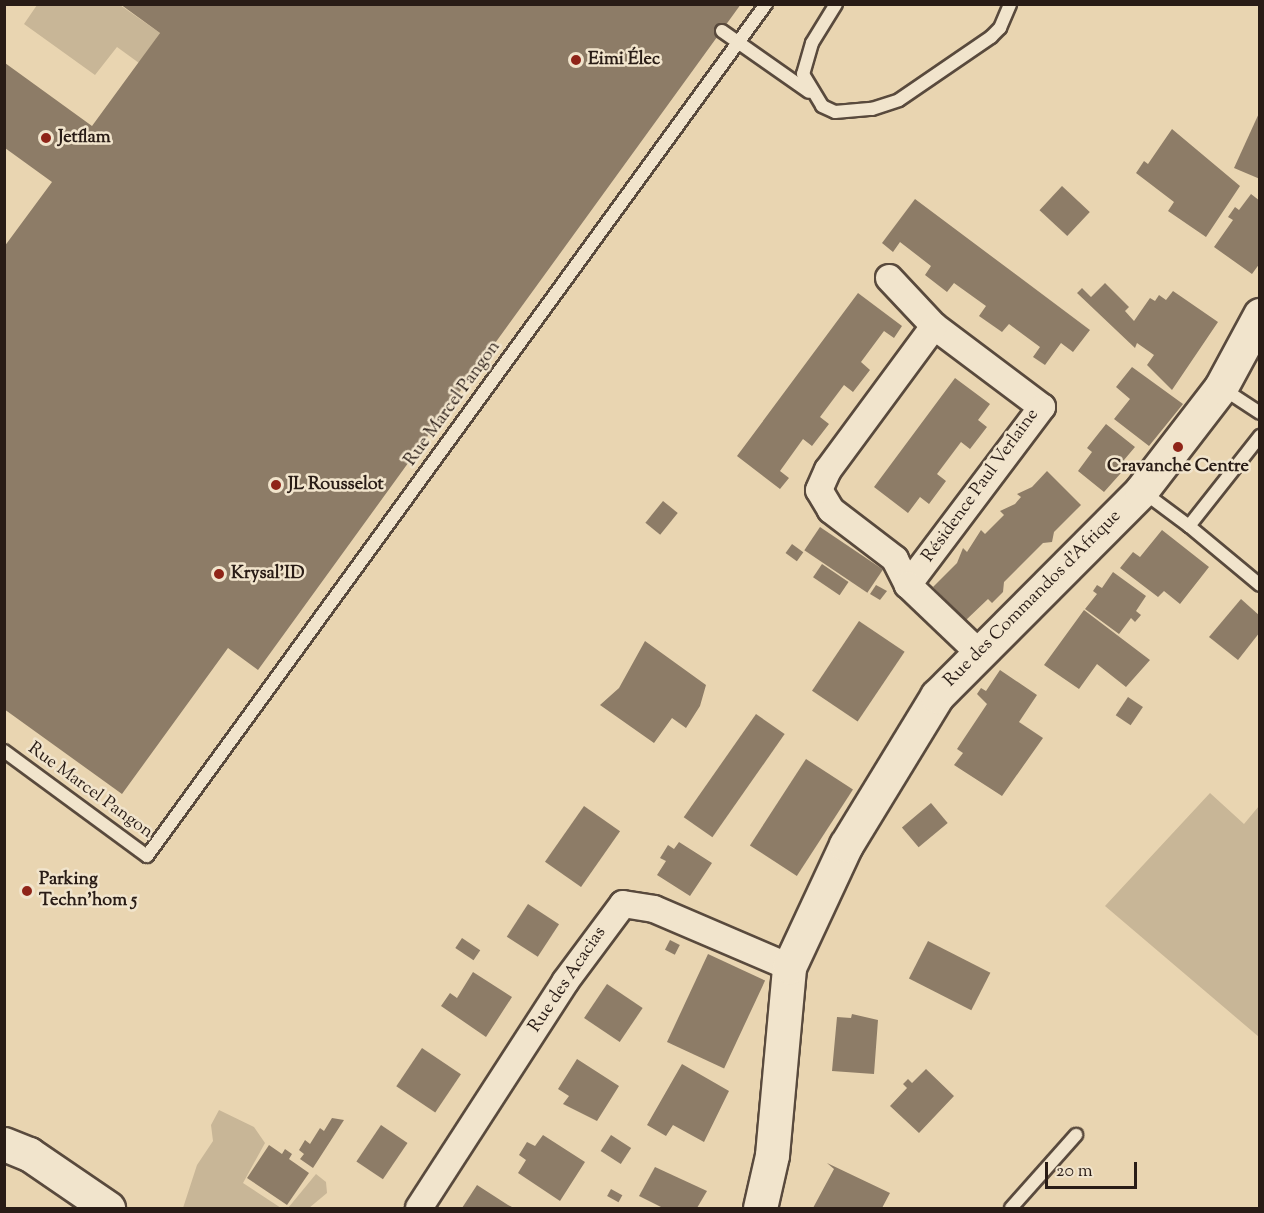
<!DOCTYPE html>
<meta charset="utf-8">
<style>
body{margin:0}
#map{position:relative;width:1264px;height:1213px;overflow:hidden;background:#e9d5b1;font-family:"Sorts Mill Goudy",serif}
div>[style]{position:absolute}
.green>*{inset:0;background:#c8b697}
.building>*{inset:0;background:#8d7c67;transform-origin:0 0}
.roads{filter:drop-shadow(2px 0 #594a3d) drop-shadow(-2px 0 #594a3d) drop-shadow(0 2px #594a3d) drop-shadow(0 -2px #594a3d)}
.lane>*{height:12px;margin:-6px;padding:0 6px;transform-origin:6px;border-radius:6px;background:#f1e4cc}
.street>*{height:26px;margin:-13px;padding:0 13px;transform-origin:13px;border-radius:13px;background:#f1e4cc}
.secondary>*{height:33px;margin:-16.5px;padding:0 16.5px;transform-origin:16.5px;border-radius:16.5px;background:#f1e4cc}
.dots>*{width:16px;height:16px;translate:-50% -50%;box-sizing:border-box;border:3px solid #f1e4cc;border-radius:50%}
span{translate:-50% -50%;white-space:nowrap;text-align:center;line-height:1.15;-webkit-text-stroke:5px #f1e4cc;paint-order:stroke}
.poi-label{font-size:18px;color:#291c16;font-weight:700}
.left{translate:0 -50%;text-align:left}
.street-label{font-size:18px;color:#291c16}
.frame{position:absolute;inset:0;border:6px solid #291c16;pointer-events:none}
.scale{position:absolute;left:1045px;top:1162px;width:92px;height:27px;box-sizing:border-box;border:3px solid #291c16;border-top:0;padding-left:8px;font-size:18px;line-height:21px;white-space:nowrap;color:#291c16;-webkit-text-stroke:4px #f1e4cc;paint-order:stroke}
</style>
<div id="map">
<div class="green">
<div style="clip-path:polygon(37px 5px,120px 5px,160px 33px,139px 63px,117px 47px,95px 75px,24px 24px)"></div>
<div style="clip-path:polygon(1210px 793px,1244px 824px,1259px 806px,1259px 1037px,1105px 906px)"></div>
<div style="clip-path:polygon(219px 1110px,254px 1127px,265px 1143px,243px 1183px,281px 1208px,183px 1208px,197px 1165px,213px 1141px,211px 1125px)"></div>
<div style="clip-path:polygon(316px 1174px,326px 1182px,327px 1193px,309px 1208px,288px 1208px)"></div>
</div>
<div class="building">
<div style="clip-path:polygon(120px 4px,741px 4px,258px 670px,228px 648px,122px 794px,4px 709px,4px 247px,52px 182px,5px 148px,5px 63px,92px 126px,160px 33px)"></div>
<div style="clip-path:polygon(1260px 111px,1260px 179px,1234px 168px)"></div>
<div style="clip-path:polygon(1172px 129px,1240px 186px,1206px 237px,1168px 211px,1174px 202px,1136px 173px,1144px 161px,1148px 164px)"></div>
<div style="left:1062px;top:186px;width:38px;height:33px;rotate:43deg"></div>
<div style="clip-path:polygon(1251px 194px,1260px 201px,1260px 263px,1252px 274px,1214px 247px,1233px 220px,1228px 217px,1235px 207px,1239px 210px)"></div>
<div style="clip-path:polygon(915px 199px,1090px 330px,1073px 352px,1061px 343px,1045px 365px,1033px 357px,1040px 347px,1009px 324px,1002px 332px,979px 316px,986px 306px,954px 283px,947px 292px,925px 275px,931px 266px,900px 242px,893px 252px,882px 243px)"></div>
<div style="clip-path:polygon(1105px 283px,1129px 307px,1125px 311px,1134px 321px,1150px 298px,1155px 301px,1159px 295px,1166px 300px,1173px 291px,1218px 322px,1172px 390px,1147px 365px,1154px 355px,1137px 343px,1135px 348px,1077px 293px,1082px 288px,1091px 297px)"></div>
<div style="clip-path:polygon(858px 293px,902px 326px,894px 338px,884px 331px,861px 362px,870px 370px,853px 392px,844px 385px,820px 417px,829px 424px,812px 446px,803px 439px,780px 471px,789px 478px,780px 489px,737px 456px)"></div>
<div style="clip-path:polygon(1132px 367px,1183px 404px,1149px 446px,1114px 419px,1130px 399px,1116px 387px)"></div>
<div style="clip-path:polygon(955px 378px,990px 404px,978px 420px,987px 427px,970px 449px,961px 442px,937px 474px,946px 481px,929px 504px,920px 497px,908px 513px,874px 487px)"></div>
<div style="clip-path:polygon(1106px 424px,1135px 447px,1124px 460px,1129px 464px,1104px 492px,1078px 471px,1092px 452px,1087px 448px)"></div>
<div style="clip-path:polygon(1047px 471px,1081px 505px,1054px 532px,1052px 542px,1043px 543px,1004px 582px,1003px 592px,992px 603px,988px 599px,966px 620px,933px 587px,957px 563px,963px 548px,967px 552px,981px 530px,985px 534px,1004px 515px,1000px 511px,1015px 504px,1021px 497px,1017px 494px,1032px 487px)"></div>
<div style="left:663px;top:501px;width:19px;height:28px;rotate:39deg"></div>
<div style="left:820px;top:527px;width:76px;height:28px;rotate:34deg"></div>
<div style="clip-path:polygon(1162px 530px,1209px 567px,1180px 604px,1164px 591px,1158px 597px,1120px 568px,1133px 552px,1140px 557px)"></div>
<div style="left:792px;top:544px;width:14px;height:11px;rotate:36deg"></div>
<div style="left:822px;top:564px;width:32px;height:16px;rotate:34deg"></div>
<div style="clip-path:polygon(1113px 572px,1146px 596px,1136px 611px,1141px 615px,1135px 622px,1131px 618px,1119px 634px,1085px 609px,1097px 594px,1093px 591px,1097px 585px,1102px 588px)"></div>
<div style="clip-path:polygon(876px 585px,887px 591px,880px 600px,870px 594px)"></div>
<div style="clip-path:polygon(1241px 599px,1260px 616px,1260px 632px,1238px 660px,1209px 637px)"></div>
<div style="clip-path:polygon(1084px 610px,1150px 660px,1126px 687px,1097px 664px,1079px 689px,1044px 665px)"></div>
<div style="left:859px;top:621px;width:55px;height:84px;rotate:34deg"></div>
<div style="clip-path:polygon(645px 641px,706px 685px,700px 706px,686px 728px,672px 718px,654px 743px,600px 705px,619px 688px)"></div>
<div style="clip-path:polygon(1000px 670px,1037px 695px,1019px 722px,1043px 738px,1002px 796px,954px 765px,963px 753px,957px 749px,987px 704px,977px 694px,981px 688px,986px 691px)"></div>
<div style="left:1128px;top:697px;width:18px;height:22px;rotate:34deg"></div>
<div style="left:756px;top:714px;width:35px;height:126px;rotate:35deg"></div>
<div style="left:806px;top:759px;width:56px;height:103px;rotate:33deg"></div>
<div style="left:931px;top:803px;width:26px;height:38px;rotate:50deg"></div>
<div style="left:584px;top:806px;width:44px;height:68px;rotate:35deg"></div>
<div style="clip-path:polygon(679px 842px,712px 863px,690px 896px,657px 875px,666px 861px,660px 858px,668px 845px,674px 849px)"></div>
<div style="left:528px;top:904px;width:37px;height:39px;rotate:33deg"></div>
<div style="left:462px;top:938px;width:22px;height:12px;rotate:34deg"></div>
<div style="left:670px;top:940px;width:11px;height:11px;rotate:27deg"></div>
<div style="left:928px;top:941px;width:70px;height:42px;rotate:27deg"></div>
<div style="left:708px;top:954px;width:63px;height:97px;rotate:25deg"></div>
<div style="clip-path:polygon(473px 972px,512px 997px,486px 1037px,441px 1006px,450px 993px,457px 998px)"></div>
<div style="left:607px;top:984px;width:43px;height:41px;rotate:34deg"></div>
<div style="clip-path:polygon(852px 1014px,878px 1020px,874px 1074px,832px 1071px,837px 1017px,851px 1018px)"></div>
<div style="left:422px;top:1048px;width:47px;height:46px;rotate:34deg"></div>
<div style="clip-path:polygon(577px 1059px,619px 1086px,597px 1121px,563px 1104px,569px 1096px,558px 1089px)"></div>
<div style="clip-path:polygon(682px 1064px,729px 1091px,704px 1142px,673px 1125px,666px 1136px,647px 1125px)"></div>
<div style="clip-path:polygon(926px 1069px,954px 1096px,919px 1133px,890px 1106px,907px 1088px,903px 1084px,908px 1079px,912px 1083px)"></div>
<div style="clip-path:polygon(332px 1118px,344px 1120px,313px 1168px,300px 1159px,304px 1154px,299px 1150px,305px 1140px,310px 1144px,320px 1128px,324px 1131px)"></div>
<div style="left:381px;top:1125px;width:32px;height:44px;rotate:34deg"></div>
<div style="clip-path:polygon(543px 1135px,585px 1162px,560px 1201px,518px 1173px,526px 1160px,519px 1155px,527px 1142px,535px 1146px)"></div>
<div style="left:611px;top:1135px;width:24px;height:19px;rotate:33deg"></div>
<div style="clip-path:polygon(269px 1145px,282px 1154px,285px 1149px,292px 1154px,289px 1159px,309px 1173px,287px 1205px,247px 1178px)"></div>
<div style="clip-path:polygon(827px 1163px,890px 1193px,882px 1208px,813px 1208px,834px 1169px)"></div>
<div style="clip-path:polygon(655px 1167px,707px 1191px,697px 1208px,663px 1208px,639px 1196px)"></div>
<div style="clip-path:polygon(477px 1185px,508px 1205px,514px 1208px,462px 1208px)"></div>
<div style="left:611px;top:1189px;width:13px;height:8px;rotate:29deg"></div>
</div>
<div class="roads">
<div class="lane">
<div style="left:836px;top:4px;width:46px;rotate:121.6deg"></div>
<div style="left:812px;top:43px;width:32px;rotate:106deg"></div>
<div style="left:803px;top:74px;width:37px;rotate:59deg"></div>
<div style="left:822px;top:106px;width:14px;rotate:25deg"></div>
<div style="left:835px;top:112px;width:37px;rotate:-5deg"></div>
<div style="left:872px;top:109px;width:28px;rotate:-18deg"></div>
<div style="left:899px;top:100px;width:112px;rotate:-34.4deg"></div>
<div style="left:991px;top:37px;width:13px;rotate:-45deg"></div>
<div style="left:1000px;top:28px;width:26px;rotate:-67deg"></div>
<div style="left:722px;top:31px;width:106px;rotate:35deg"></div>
<div style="left:1222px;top:388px;width:45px;rotate:33.3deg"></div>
<div style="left:1142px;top:491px;width:59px;rotate:36.7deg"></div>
<div style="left:1189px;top:526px;width:115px;rotate:-51.7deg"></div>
<div style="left:1189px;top:526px;width:92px;rotate:39.7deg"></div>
<div style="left:4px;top:751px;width:177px;rotate:36.3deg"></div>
<div style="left:147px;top:856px;width:1053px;rotate:-54deg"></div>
<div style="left:1011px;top:1208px;width:98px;rotate:-48.3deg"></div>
</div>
<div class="street">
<div style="left:889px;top:278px;width:66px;rotate:46.8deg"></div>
<div style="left:934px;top:326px;width:135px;rotate:36.9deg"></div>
<div style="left:1042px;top:407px;width:223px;rotate:127deg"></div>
<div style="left:908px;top:585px;width:29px;rotate:-117deg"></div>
<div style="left:895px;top:559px;width:81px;rotate:-142.6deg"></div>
<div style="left:831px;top:510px;width:23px;rotate:-121deg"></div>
<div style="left:819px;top:490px;width:22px;rotate:-66deg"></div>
<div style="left:828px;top:470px;width:179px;rotate:-53.6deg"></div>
<div style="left:908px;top:585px;width:95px;rotate:43.7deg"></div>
<div style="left:419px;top:1208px;width:269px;rotate:-57.1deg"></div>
<div style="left:565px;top:982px;width:97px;rotate:-53.4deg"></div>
<div style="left:623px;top:904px;width:31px;rotate:9deg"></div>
<div style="left:654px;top:909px;width:147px;rotate:23.2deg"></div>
</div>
<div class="secondary">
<div style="left:4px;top:1144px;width:27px;rotate:22deg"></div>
<div style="left:29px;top:1154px;width:96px;rotate:34.4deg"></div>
<div style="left:760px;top:1208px;width:54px;rotate:-77.2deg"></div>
<div style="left:772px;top:1155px;width:189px;rotate:-84.8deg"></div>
<div style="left:789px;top:967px;width:135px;rotate:-65deg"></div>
<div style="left:846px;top:845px;width:175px;rotate:-58.6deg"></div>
<div style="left:937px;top:696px;width:289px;rotate:-45.1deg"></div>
<div style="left:1141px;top:491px;width:131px;rotate:-52.4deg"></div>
<div style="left:1221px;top:387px;width:82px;rotate:-61.6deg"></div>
</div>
</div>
<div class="dots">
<div style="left:576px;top:60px;background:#8f2418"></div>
<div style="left:46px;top:138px;background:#8f2418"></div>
<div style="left:1178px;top:447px;background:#8f2418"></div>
<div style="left:276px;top:485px;background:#8f2418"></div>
<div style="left:219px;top:574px;background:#8f2418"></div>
<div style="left:27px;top:891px;background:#8f2418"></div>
</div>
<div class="poi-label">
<span class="left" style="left:588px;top:60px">Eimi Élec</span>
<span class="left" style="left:58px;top:138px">Jetflam</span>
<span style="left:1178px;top:467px">Cravanche Centre</span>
<span class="left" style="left:288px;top:485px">JL Rousselot</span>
<span class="left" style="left:231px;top:574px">Krysal'ID</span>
<span class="left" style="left:39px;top:891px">Parking<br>Techn'hom 5</span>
</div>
<div class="street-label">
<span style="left:453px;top:404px;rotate:-54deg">Rue Marcel Pangon</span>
<span style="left:981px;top:486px;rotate:-54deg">Résidence Paul Verlaine</span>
<span style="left:1033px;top:599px;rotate:-45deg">Rue des Commandos d'Afrique</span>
<span style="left:90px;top:791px;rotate:36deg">Rue Marcel Pangon</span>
<span style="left:568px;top:980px;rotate:-56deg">Rue des Acacias</span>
</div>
<div class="frame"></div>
<div class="scale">20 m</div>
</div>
